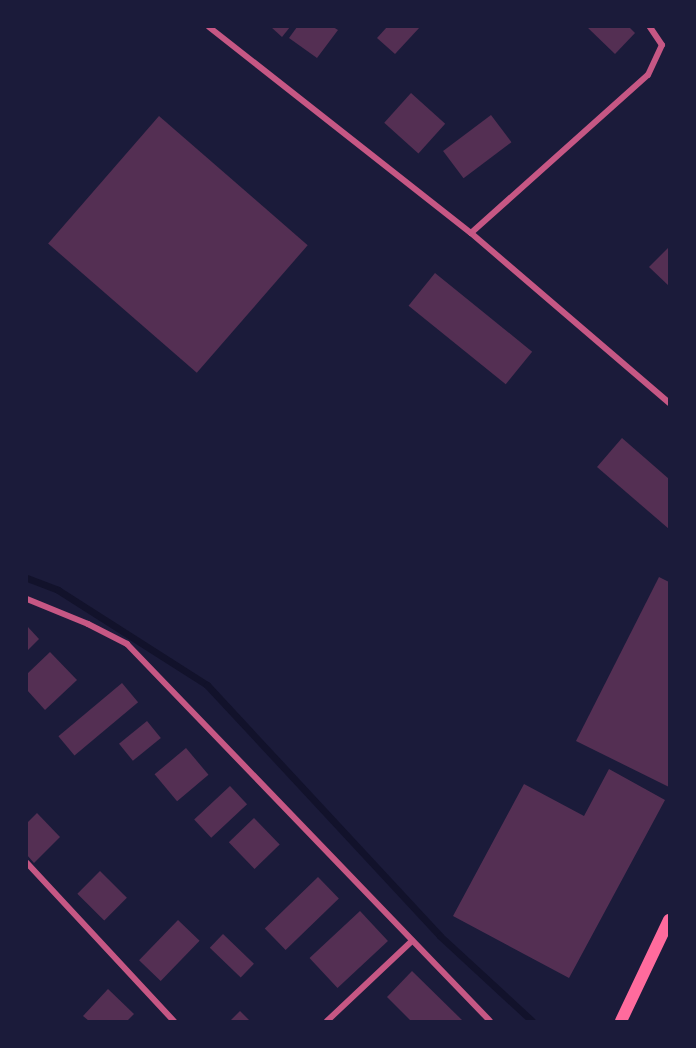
<!DOCTYPE html>
<style>
body{margin:0}
#map{position:relative;width:696px;height:1048px;overflow:hidden;background:#1b1b3a;font-family:Rubik,sans-serif}
div>[style]{position:absolute}
.stream>*{height:7px;margin:-3.5px;padding:0 3.5px;transform-origin:3.5px;border-radius:3.5px;background:#12122b}
.building>*{inset:0;background:#542f53;transform-origin:0 0}
.minor>*{height:6px;margin:-3px;padding:0 3px;transform-origin:3px;border-radius:3px;background:#c65784}
.secondary>*{height:12px;margin:-6px;padding:0 6px;transform-origin:6px;border-radius:6px;background:#ff6b9d}
span{translate:-50% -50%;white-space:nowrap;text-align:center;line-height:1.15;-webkit-text-stroke:4.5px #1b1b3a;paint-order:stroke}
.frame{position:absolute;inset:0;border:28px solid #1b1b3a;pointer-events:none}
</style>
<div id="map">
<div class="stream">
<div style="left:27px;top:578px;width:33px;rotate:21deg"></div>
<div style="left:58px;top:590px;width:177px;rotate:32.5deg"></div>
<div style="left:207px;top:685px;width:342px;rotate:47.1deg"></div>
<div style="left:440px;top:936px;width:125px;rotate:42.7deg"></div>
</div>
<div class="building">
<div style="clip-path:polygon(271px 27px,290px 27px,282px 37px)"></div>
<div style="clip-path:polygon(297px 27px,333px 27px,338px 30px,317px 58px,289px 38px)"></div>
<div style="clip-path:polygon(387px 27px,420px 27px,395px 54px,377px 38px)"></div>
<div style="clip-path:polygon(587px 27px,629px 27px,635px 33px,615px 54px)"></div>
<div style="left:411px;top:93px;width:46px;height:40px;rotate:42deg"></div>
<div style="left:491px;top:115px;width:34px;height:60px;rotate:53deg"></div>
<div style="left:159px;top:116px;width:197px;height:169px;rotate:41deg"></div>
<div style="clip-path:polygon(669px 247px,669px 286px,649px 267px)"></div>
<div style="left:435px;top:273px;width:125px;height:42px;rotate:39deg"></div>
<div style="clip-path:polygon(622px 438px,669px 479px,669px 529px,597px 467px)"></div>
<div style="clip-path:polygon(659px 577px,669px 582px,669px 787px,576px 741px)"></div>
<div style="clip-path:polygon(27px 626px,39px 639px,27px 651px)"></div>
<div style="clip-path:polygon(50px 652px,77px 680px,45px 710px,27px 690px,27px 674px)"></div>
<div style="left:122px;top:683px;width:25px;height:83px;rotate:50deg"></div>
<div style="left:147px;top:721px;width:22px;height:36px;rotate:51deg"></div>
<div style="left:186px;top:748px;width:35px;height:41px;rotate:50deg"></div>
<div style="clip-path:polygon(609px 769px,665px 800px,569px 978px,453px 916px,524px 784px,584px 816px)"></div>
<div style="left:230px;top:786px;width:25px;height:49px;rotate:47deg"></div>
<div style="clip-path:polygon(37px 813px,60px 837px,34px 863px,27px 855px,27px 823px)"></div>
<div style="left:254px;top:818px;width:37px;height:35px;rotate:46deg"></div>
<div style="left:100px;top:871px;width:38px;height:32px;rotate:45deg"></div>
<div style="left:318px;top:877px;width:30px;height:74px;rotate:46deg"></div>
<div style="left:360px;top:911px;width:41px;height:69px;rotate:47deg"></div>
<div style="left:178px;top:920px;width:30px;height:56px;rotate:44deg"></div>
<div style="left:223px;top:934px;width:43px;height:19px;rotate:44deg"></div>
<div style="clip-path:polygon(412px 971px,463px 1021px,411px 1021px,387px 997px)"></div>
<div style="clip-path:polygon(108px 989px,134px 1014px,127px 1021px,89px 1021px,83px 1016px)"></div>
<div style="clip-path:polygon(240px 1011px,250px 1021px,230px 1021px)"></div>
</div>
<div class="minor">
<div style="left:209px;top:27px;width:333px;rotate:38.2deg"></div>
<div style="left:471px;top:233px;width:261px;rotate:40.6deg"></div>
<div style="left:471px;top:233px;width:237px;rotate:-41.8deg"></div>
<div style="left:648px;top:75px;width:33px;rotate:-65deg"></div>
<div style="left:662px;top:45px;width:22px;rotate:-124deg"></div>
<div style="left:27px;top:599px;width:66px;rotate:22.3deg"></div>
<div style="left:88px;top:624px;width:44px;rotate:27.1deg"></div>
<div style="left:127px;top:644px;width:523px;rotate:46.08deg"></div>
<div style="left:27px;top:863px;width:216px;rotate:47.1deg"></div>
<div style="left:327px;top:1021px;width:117px;rotate:-43.3deg"></div>
</div>
<div class="secondary">
<div style="left:621px;top:1021px;width:112px;rotate:-64.6deg"></div>
</div>
<div class="frame"></div>
</div>
